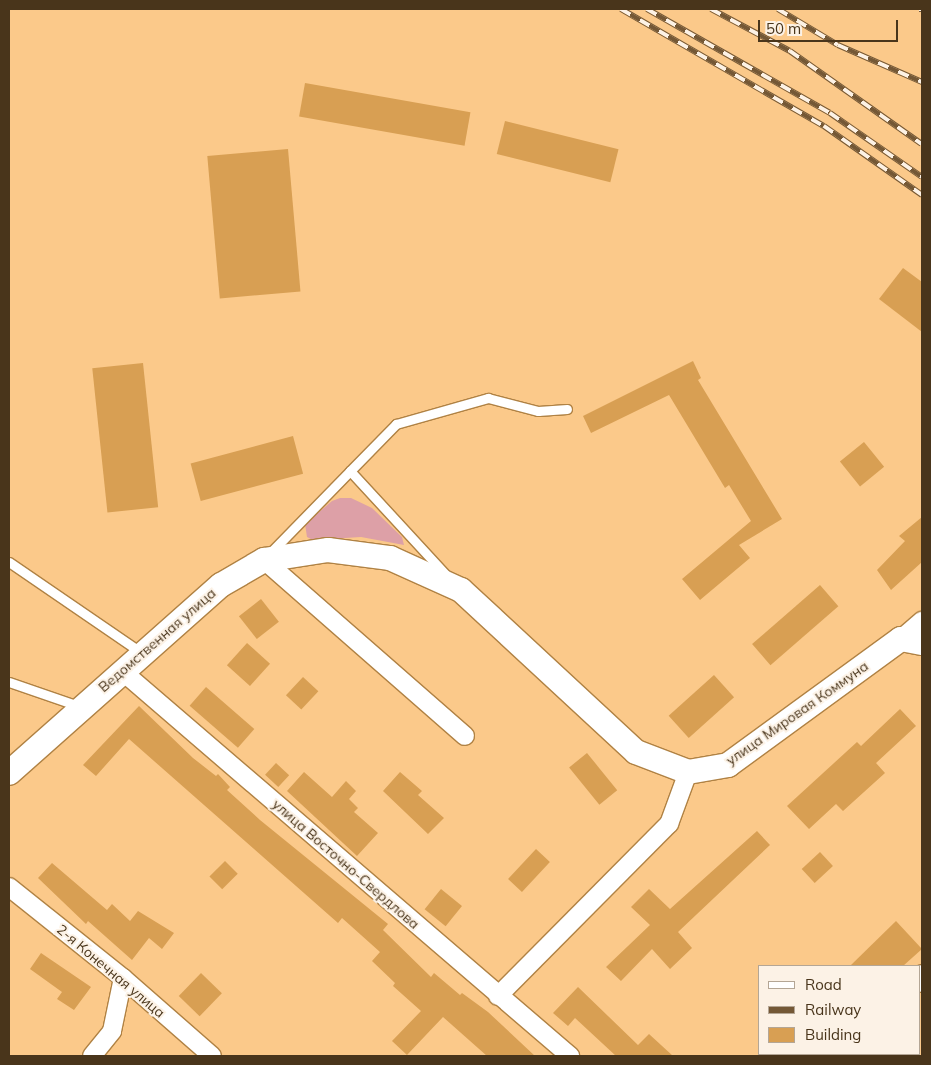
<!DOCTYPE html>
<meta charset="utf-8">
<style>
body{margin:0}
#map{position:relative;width:931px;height:1065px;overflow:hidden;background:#fbc98a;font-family:Mulish,sans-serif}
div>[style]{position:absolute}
.green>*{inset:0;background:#dda0a7}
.building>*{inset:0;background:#d89f53;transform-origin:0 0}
.roads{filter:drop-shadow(1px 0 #b08244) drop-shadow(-1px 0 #b08244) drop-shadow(0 1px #b08244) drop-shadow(0 -1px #b08244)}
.service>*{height:9px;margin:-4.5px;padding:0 4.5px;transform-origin:4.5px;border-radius:4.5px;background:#fff}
.minor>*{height:18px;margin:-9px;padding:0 9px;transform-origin:9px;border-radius:9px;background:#fff}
.secondary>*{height:24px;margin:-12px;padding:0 12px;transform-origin:12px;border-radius:12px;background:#fff}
.rail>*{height:5.5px;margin-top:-2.75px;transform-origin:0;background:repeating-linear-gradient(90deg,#fcf2e6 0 11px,#745836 0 22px);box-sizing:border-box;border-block:1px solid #745836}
span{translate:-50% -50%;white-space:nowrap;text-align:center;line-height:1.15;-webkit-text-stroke:4px #fcf2e6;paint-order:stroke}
.street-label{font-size:14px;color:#49351b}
.frame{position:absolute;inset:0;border:10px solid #49351b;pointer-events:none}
.legend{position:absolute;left:758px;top:965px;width:162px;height:90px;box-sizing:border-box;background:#fcf2e6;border:1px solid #b4a695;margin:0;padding:6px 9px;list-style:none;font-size:15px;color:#49351b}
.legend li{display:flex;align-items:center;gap:10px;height:25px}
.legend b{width:25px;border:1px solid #b4a695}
.scale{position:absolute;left:758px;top:20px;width:140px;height:22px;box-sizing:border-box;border:2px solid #49351b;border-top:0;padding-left:6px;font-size:15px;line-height:18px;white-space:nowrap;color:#49351b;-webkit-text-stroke:4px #fcf2e6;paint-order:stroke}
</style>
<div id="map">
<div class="green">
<div style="clip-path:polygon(340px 498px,351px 498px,372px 508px,402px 537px,404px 545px,361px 537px,313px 540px,307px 537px,305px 524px,332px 501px)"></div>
</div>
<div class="building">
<div style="left:305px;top:83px;width:168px;height:34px;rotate:10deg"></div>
<div style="left:505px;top:121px;width:117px;height:34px;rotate:14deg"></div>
<div style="left:288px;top:149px;width:143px;height:81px;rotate:85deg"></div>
<div style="clip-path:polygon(903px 268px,922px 282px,922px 332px,879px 299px)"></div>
<div style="clip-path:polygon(693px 361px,701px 378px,698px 380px,782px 519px,739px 545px,750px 558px,700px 600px,682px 579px,751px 521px,729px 485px,725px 488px,669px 395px,591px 433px,583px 416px)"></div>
<div style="left:143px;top:363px;width:145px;height:51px;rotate:84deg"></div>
<div style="left:293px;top:436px;width:39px;height:106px;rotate:75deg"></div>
<div style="left:864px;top:442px;width:32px;height:31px;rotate:51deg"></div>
<div style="clip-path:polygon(922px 517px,922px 562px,891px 590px,877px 570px,905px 541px,899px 536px)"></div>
<div style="left:820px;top:585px;width:28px;height:90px;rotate:49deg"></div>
<div style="left:261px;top:599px;width:29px;height:28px;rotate:52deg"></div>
<div style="left:247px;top:643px;width:31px;height:30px;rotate:42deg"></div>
<div style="left:714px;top:675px;width:30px;height:61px;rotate:48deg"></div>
<div style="left:303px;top:677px;width:21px;height:25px;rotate:43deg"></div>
<div style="left:206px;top:687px;width:64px;height:25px;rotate:41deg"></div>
<div style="clip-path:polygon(139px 706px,193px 758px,216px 776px,218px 774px,230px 787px,227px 790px,260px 820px,388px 924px,383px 930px,431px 977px,434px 973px,460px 995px,462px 993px,488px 1012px,535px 1056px,487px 1056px,443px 1017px,407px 1055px,392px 1041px,421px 1011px,393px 986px,395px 983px,372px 961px,380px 952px,342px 918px,338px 923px,129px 739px,96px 776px,83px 765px)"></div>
<div style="clip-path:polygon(900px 709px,916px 726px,876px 763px,885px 773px,843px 811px,836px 804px,809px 829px,787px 806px,857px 742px,861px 746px)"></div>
<div style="left:587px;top:753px;width:48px;height:23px;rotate:51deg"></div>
<div style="left:276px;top:763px;width:18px;height:16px;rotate:43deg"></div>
<div style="clip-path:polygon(304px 772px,332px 797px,346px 781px,356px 791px,349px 799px,358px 808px,354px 812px,378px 833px,357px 856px,287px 791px)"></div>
<div style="clip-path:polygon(400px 772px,422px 791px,418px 795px,444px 818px,428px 834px,383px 791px)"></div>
<div style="clip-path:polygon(757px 831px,770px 845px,678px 932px,692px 948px,670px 969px,652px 949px,621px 981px,606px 967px,650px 925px,631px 907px,649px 889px,670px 909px)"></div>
<div style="left:536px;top:849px;width:19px;height:41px;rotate:43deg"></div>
<div style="left:820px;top:852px;width:19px;height:25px;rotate:47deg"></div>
<div style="left:225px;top:861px;width:18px;height:22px;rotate:45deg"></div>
<div style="clip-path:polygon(52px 863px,107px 910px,112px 904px,130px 921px,138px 911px,174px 933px,162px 949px,149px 938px,132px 960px,88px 921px,86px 924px,38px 878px)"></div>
<div style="left:441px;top:889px;width:27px;height:26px;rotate:39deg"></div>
<div style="clip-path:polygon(896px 921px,922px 949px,903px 966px,850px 966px)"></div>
<div style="clip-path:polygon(41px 953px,91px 987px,74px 1010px,57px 999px,62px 992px,30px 969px)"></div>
<div style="left:201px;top:973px;width:29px;height:32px;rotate:44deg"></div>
<div style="clip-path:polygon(578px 987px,638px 1045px,649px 1034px,673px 1056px,616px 1056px,575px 1018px,568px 1026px,553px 1013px)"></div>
</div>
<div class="roads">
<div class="service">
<div style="left:270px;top:553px;width:115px;rotate:-45.7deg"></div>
<div style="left:9px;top:562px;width:161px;rotate:34.4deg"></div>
<div style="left:447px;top:576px;width:143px;rotate:-132.7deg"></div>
<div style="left:350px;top:471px;width:66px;rotate:-45.6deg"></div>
<div style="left:396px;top:424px;width:96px;rotate:-15.8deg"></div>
<div style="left:488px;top:398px;width:52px;rotate:14.6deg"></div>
<div style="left:538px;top:411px;width:29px;rotate:-4deg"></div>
<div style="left:9px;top:682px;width:76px;rotate:19.1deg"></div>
<div style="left:920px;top:986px;width:2px;rotate:27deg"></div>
<div style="left:862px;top:1054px;width:3px;rotate:45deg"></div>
</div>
<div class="minor">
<div style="left:264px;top:560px;width:267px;rotate:41.2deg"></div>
<div style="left:901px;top:639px;width:28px;rotate:-41deg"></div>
<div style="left:122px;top:671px;width:591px;rotate:40.67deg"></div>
<div style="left:9px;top:887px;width:146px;rotate:38.6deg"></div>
<div style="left:123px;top:978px;width:118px;rotate:41.2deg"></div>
<div style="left:920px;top:976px;width:3px;rotate:-45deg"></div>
<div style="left:498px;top:996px;width:243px;rotate:-45.2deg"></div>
<div style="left:669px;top:824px;width:55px;rotate:-69.9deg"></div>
<div style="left:92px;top:1056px;width:32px;rotate:-51deg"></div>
<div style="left:112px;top:1031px;width:54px;rotate:-78.3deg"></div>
<div style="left:837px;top:1056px;width:4px;rotate:-27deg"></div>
</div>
<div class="secondary">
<div style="left:9px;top:773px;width:283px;rotate:-41.6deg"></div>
<div style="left:221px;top:585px;width:50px;rotate:-30.2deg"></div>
<div style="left:264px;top:560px;width:65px;rotate:-8.9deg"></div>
<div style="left:328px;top:550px;width:63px;rotate:7.4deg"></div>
<div style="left:390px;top:558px;width:78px;rotate:24.3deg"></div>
<div style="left:461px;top:590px;width:238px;rotate:42.8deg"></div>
<div style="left:636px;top:752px;width:56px;rotate:21deg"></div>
<div style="left:688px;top:772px;width:41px;rotate:-9.9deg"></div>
<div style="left:728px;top:765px;width:214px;rotate:-36.1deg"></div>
<div style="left:901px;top:639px;width:21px;rotate:11deg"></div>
</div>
</div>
<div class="rail">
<div style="left:621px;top:9px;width:234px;rotate:30deg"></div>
<div style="left:824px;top:126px;width:120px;rotate:35.1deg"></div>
<div style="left:647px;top:9px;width:210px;rotate:29.6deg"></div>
<div style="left:830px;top:113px;width:112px;rotate:34.8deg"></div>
<div style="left:711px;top:9px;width:89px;rotate:28deg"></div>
<div style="left:790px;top:51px;width:161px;rotate:35.2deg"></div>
<div style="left:778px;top:9px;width:70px;rotate:31deg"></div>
<div style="left:838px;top:45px;width:92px;rotate:23.8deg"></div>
<div style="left:919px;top:9px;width:3px"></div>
</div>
<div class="street-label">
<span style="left:157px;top:640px;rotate:-41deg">Ведомственная улица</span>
<span style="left:797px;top:713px;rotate:-35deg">улица Мировая Коммуна</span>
<span style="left:346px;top:864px;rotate:41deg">улица Восточно-Свердлова</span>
<span style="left:111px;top:971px;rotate:40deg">2-я Конечная улица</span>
</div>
<div class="frame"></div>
<ul class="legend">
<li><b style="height:6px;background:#fff"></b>Road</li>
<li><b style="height:6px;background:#745836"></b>Railway</li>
<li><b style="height:14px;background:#d89f53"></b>Building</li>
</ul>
<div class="scale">50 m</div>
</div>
